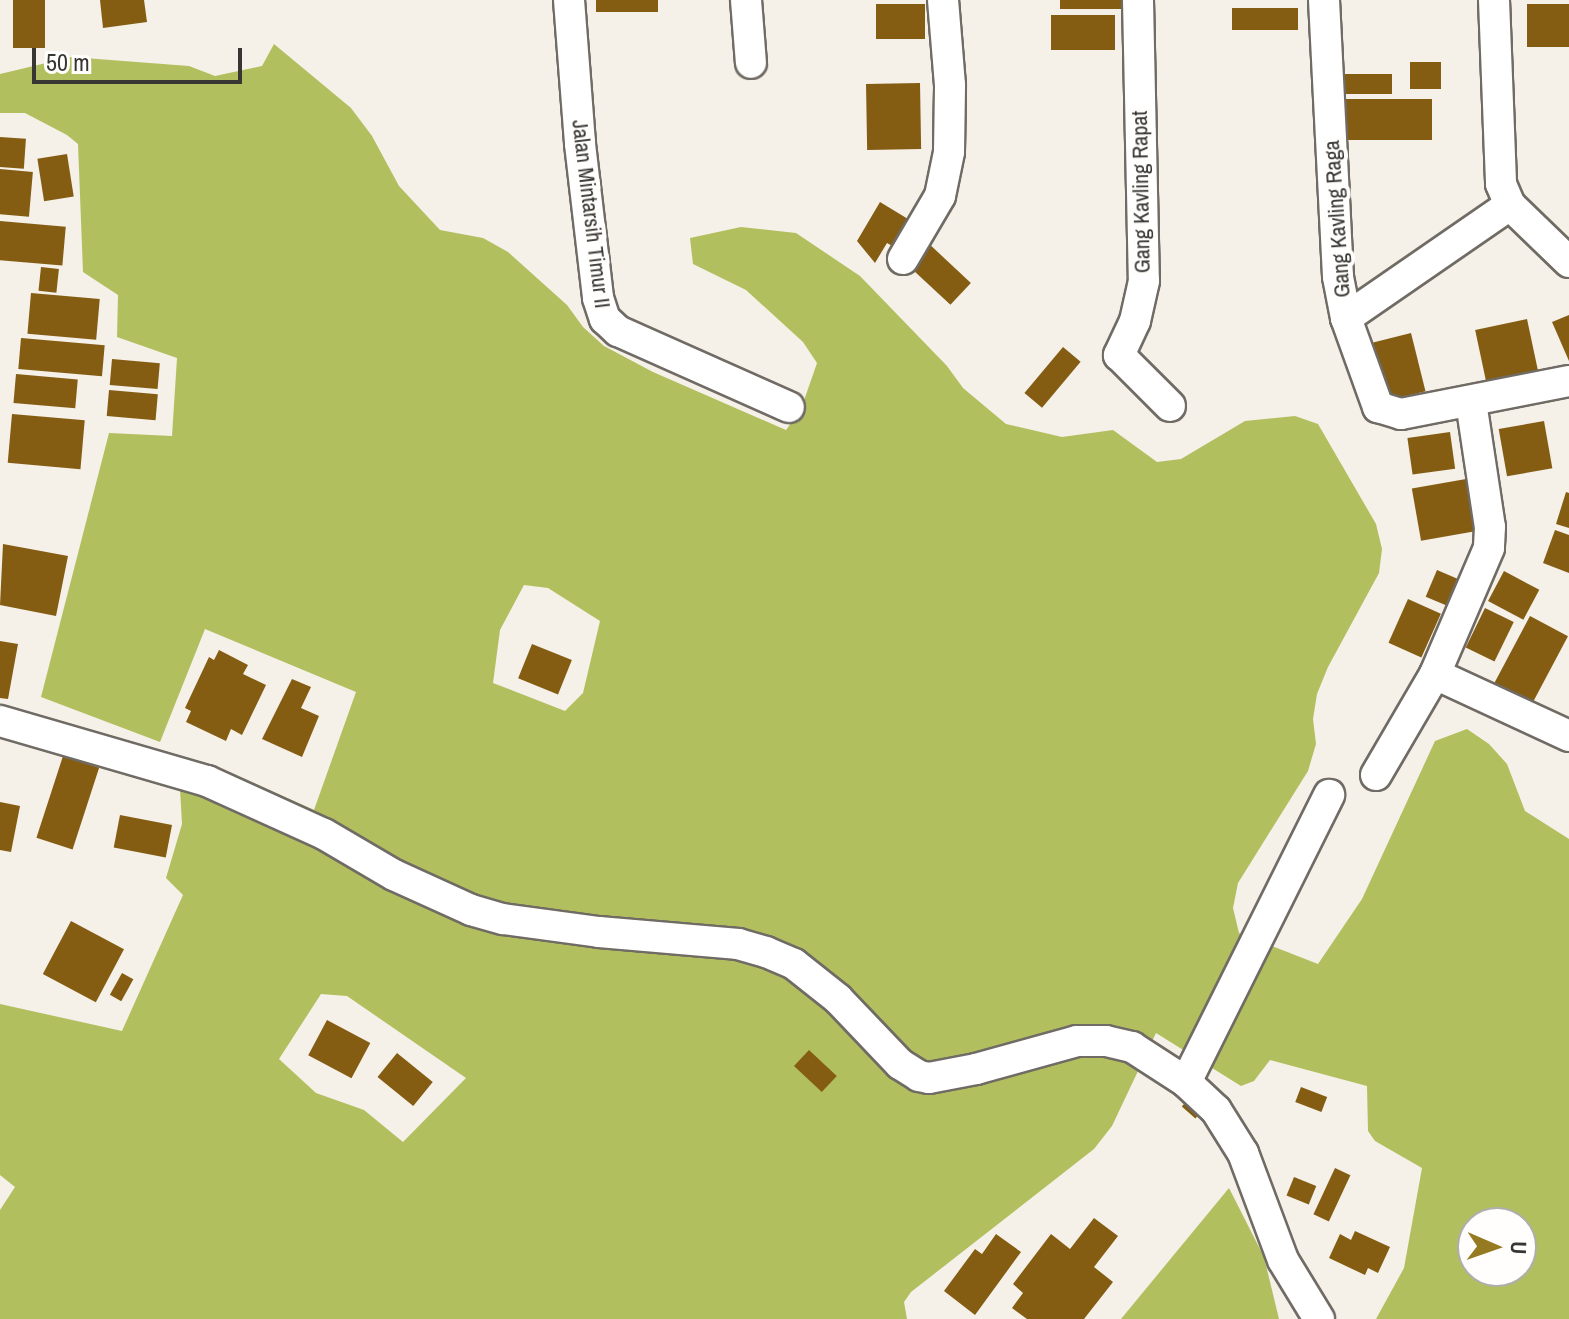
<!DOCTYPE html>
<style>
body{margin:0}
#map{position:relative;width:1569px;height:1319px;overflow:hidden;background:#f5f0e8;font-family:"Archivo Narrow",sans-serif}
div>[style]{position:absolute}
.forest>*{inset:0;background:#b2bf5e}
.building>*{inset:0;background:#845d13;transform-origin:0 0}
.roads{filter:drop-shadow(2px 0 #706b64) drop-shadow(-2px 0 #706b64) drop-shadow(0 2px #706b64) drop-shadow(0 -2px #706b64)}
.minor>*{height:30px;margin:-15px;padding:0 15px;transform-origin:15px;border-radius:15px;background:#fff}
span{translate:-50% -50%;white-space:nowrap;text-align:center;line-height:1.15;-webkit-text-stroke:8px #fffefc;paint-order:stroke}
.street-label{font-size:22px;color:#383633}
.north{position:absolute;left:1457px;top:1207px;width:80px;height:80px;box-sizing:border-box;background:#fffefc;border:2px solid #afaeac;border-radius:50%;rotate:92deg;font-size:22px;font-weight:700;line-height:32px;text-align:center;color:#383633}
.north::after{content:'';display:block;margin:auto;width:28px;height:36px;background:#957a21;clip-path:polygon(50% 0,100% 100%,50% 72%,0 100%)}
.scale{position:absolute;left:32px;top:48px;width:210px;height:36px;box-sizing:border-box;border:4px solid #383633;border-top:0;padding-left:10px;font-size:24px;line-height:28px;white-space:nowrap;color:#383633;-webkit-text-stroke:6px #fffefc;paint-order:stroke}
</style>
<div id="map">
<div class="forest">
<div style="clip-path:polygon(evenodd,274px 44px,351px 108px,372px 136px,399px 186px,440px 230px,483px 238px,508px 252px,567px 305px,583px 327px,604px 346px,653px 372px,786px 430px,801px 409px,817px 363px,803px 342px,746px 290px,693px 264px,690px 238px,741px 227px,796px 233px,860px 276px,947px 366px,963px 388px,1006px 424px,1062px 437px,1113px 430px,1157px 462px,1181px 459px,1245px 421px,1295px 416px,1318px 424px,1376px 524px,1382px 549px,1379px 573px,1328px 667px,1317px 694px,1313px 719px,1316px 744px,1308px 771px,1238px 883px,1233px 908px,1239px 933px,1318px 964px,1362px 899px,1435px 741px,1467px 729px,1489px 744px,1507px 764px,1525px 811px,1569px 839px,1569px 1319px,1376px 1319px,1404px 1268px,1422px 1168px,1375px 1141px,1368px 1131px,1367px 1086px,1270px 1060px,1254px 1081px,1241px 1086px,1156px 1033px,1112px 1126px,1094px 1149px,911px 1292px,904px 1302px,907px 1319px,0 1319px,0 1210px,15px 1187px,0 1175px,0 1004px,122px 1031px,183px 895px,166px 878px,182px 824px,180px 789px,206px 768px,245px 779px,314px 810px,356px 692px,205px 629px,160px 742px,41px 697px,109px 433px,172px 436px,177px 358px,117px 337px,118px 295px,83px 272px,78px 144px,67px 135px,25px 113px,0 113px,0 74px,71px 57px,189px 66px,215px 76px,262px 66px,274px 44px,524px 585px,548px 588px,600px 621px,583px 693px,565px 711px,493px 683px,500px 630px,524px 585px,274px 44px,321px 994px,347px 996px,466px 1078px,403px 1142px,364px 1110px,316px 1093px,279px 1059px,321px 994px,274px 44px,1473px 1223px,1521px 1223px,1521px 1271px,1473px 1271px,1473px 1223px)"></div>
<div style="clip-path:polygon(1229px 1188px,1264px 1257px,1279px 1319px,1121px 1319px)"></div>
</div>
<div class="building">
<div style="left:13px;top:0;width:32px;height:48px"></div>
<div style="clip-path:polygon(100px 0,144px 0,147px 22px,103px 28px)"></div>
<div style="left:596px;top:0;width:62px;height:12px"></div>
<div style="left:1060px;top:0;width:62px;height:9px"></div>
<div style="left:876px;top:4px;width:49px;height:35px"></div>
<div style="left:1527px;top:4px;width:42px;height:43px"></div>
<div style="left:1298px;top:8px;width:22px;height:66px;rotate:90deg"></div>
<div style="left:1051px;top:15px;width:64px;height:35px"></div>
<div style="left:1410px;top:62px;width:31px;height:27px"></div>
<div style="left:1342px;top:74px;width:50px;height:20px"></div>
<div style="left:920px;top:83px;width:66px;height:54px;rotate:89deg"></div>
<div style="left:1432px;top:99px;width:41px;height:90px;rotate:90deg"></div>
<div style="left:0;top:137px;width:26px;height:30px;rotate:4deg"></div>
<div style="left:67px;top:154px;width:43px;height:30px;rotate:81deg"></div>
<div style="left:0;top:169px;width:33px;height:45px;rotate:5deg"></div>
<div style="clip-path:polygon(880px 202px,908px 219px,904px 226px,910px 230px,899px 250px,887px 243px,875px 263px,857px 241px)"></div>
<div style="left:0;top:221px;width:66px;height:39px;rotate:5deg"></div>
<div style="left:927px;top:242px;width:60px;height:30px;rotate:43deg"></div>
<div style="left:41px;top:267px;width:18px;height:24px;rotate:6deg"></div>
<div style="left:31px;top:293px;width:69px;height:41px;rotate:5deg"></div>
<div style="clip-path:polygon(1569px 315px,1569px 361px,1552px 322px)"></div>
<div style="left:1527px;top:319px;width:60px;height:53px;rotate:78deg"></div>
<div style="left:1411px;top:333px;width:60px;height:39px;rotate:76deg"></div>
<div style="left:21px;top:338px;width:84px;height:31px;rotate:5deg"></div>
<div style="left:1063px;top:347px;width:23px;height:60px;rotate:40deg"></div>
<div style="left:112px;top:359px;width:48px;height:26px;rotate:5deg"></div>
<div style="left:16px;top:374px;width:62px;height:29px;rotate:5deg"></div>
<div style="left:109px;top:390px;width:49px;height:26px;rotate:5deg"></div>
<div style="left:12px;top:414px;width:73px;height:49px;rotate:5deg"></div>
<div style="left:1544px;top:421px;width:48px;height:46px;rotate:80deg"></div>
<div style="left:1450px;top:432px;width:37px;height:43px;rotate:82deg"></div>
<div style="left:1466px;top:479px;width:53px;height:55px;rotate:80deg"></div>
<div style="clip-path:polygon(1566px 492px,1569px 493px,1569px 528px,1556px 524px)"></div>
<div style="clip-path:polygon(1555px 530px,1569px 535px,1569px 573px,1543px 563px)"></div>
<div style="clip-path:polygon(3px 544px,68px 556px,56px 616px,0 605px)"></div>
<div style="left:1437px;top:570px;width:26px;height:29px;rotate:23deg"></div>
<div style="left:1504px;top:571px;width:40px;height:34px;rotate:28deg"></div>
<div style="left:1408px;top:599px;width:36px;height:48px;rotate:24deg"></div>
<div style="left:1485px;top:608px;width:32px;height:44px;rotate:26deg"></div>
<div style="left:1530px;top:616px;width:43px;height:79px;rotate:28deg"></div>
<div style="clip-path:polygon(0 641px,18px 644px,8px 699px,0 698px)"></div>
<div style="left:532px;top:644px;width:43px;height:37px;rotate:22deg"></div>
<div style="clip-path:polygon(219px 650px,248px 665px,243px 674px,266px 685px,242px 735px,231px 729px,226px 741px,186px 722px,191px 711px,185px 708px,209px 657px,214px 660px)"></div>
<div style="clip-path:polygon(292px 679px,311px 687px,301px 708px,319px 716px,302px 757px,262px 739px)"></div>
<div style="left:63px;top:756px;width:38px;height:86px;rotate:18deg"></div>
<div style="clip-path:polygon(0 802px,20px 806px,11px 852px,0 850px)"></div>
<div style="left:120px;top:815px;width:53px;height:33px;rotate:11deg"></div>
<div style="left:71px;top:921px;width:60px;height:60px;rotate:28deg"></div>
<div style="left:122px;top:973px;width:13px;height:25px;rotate:29deg"></div>
<div style="left:327px;top:1020px;width:49px;height:40px;rotate:28deg"></div>
<div style="left:809px;top:1050px;width:38px;height:22px;rotate:43deg"></div>
<div style="left:397px;top:1053px;width:46px;height:31px;rotate:39deg"></div>
<div style="left:1301px;top:1087px;width:28px;height:16px;rotate:21deg"></div>
<div style="left:1191px;top:1096px;width:18px;height:14px;rotate:41deg"></div>
<div style="left:1335px;top:1168px;width:17px;height:51px;rotate:25deg"></div>
<div style="left:1294px;top:1177px;width:24px;height:20px;rotate:22deg"></div>
<div style="clip-path:polygon(1094px 1218px,1118px 1236px,1094px 1267px,1113px 1282px,1084px 1319px,1027px 1319px,1012px 1308px,1023px 1293px,1013px 1284px,1051px 1234px,1070px 1249px)"></div>
<div style="clip-path:polygon(1355px 1231px,1390px 1247px,1378px 1273px,1368px 1268px,1365px 1275px,1329px 1258px,1340px 1234px,1351px 1240px)"></div>
<div style="clip-path:polygon(996px 1234px,1021px 1252px,975px 1315px,944px 1291px,975px 1249px,982px 1254px)"></div>
</div>
<div class="roads">
<div class="minor">
<div style="left:569px;top:0;width:144px;rotate:85.6deg"></div>
<div style="left:580px;top:144px;width:155px;rotate:83.3deg"></div>
<div style="left:598px;top:298px;width:22px;rotate:72deg"></div>
<div style="left:605px;top:319px;width:18px;rotate:43deg"></div>
<div style="left:618px;top:331px;width:187px;rotate:24deg"></div>
<div style="left:746px;top:0;width:63px;rotate:85.5deg"></div>
<div style="left:1138px;top:0;width:281px;rotate:88.8deg"></div>
<div style="left:1144px;top:281px;width:41px;rotate:102.7deg"></div>
<div style="left:1135px;top:321px;width:38px;rotate:115deg"></div>
<div style="left:1119px;top:355px;width:72px;rotate:45deg"></div>
<div style="left:1324px;top:0;width:277px;rotate:87.1deg"></div>
<div style="left:1338px;top:277px;width:42px;rotate:79deg"></div>
<div style="left:1346px;top:318px;width:95px;rotate:70.2deg"></div>
<div style="left:1378px;top:407px;width:24px;rotate:17deg"></div>
<div style="left:1401px;top:414px;width:171px;rotate:-11.1deg"></div>
<div style="left:1494px;top:0;width:184px;rotate:87.8deg"></div>
<div style="left:1501px;top:184px;width:23px;rotate:67deg"></div>
<div style="left:1510px;top:205px;width:82px;rotate:44deg"></div>
<div style="left:903px;top:259px;width:73px;rotate:-59.6deg"></div>
<div style="left:940px;top:196px;width:45px;rotate:-78.4deg"></div>
<div style="left:949px;top:152px;width:67px;rotate:-89.1deg"></div>
<div style="left:950px;top:85px;width:85px;rotate:-94.7deg"></div>
<div style="left:1346px;top:318px;width:199px;rotate:-34.6deg"></div>
<div style="left:1471px;top:402px;width:126px;rotate:81.4deg"></div>
<div style="left:1490px;top:527px;width:21px;rotate:93deg"></div>
<div style="left:1489px;top:548px;width:137px;rotate:113.2deg"></div>
<div style="left:1435px;top:674px;width:148px;rotate:24.8deg"></div>
<div style="left:0;top:721px;width:216px;rotate:16.2deg"></div>
<div style="left:207px;top:781px;width:128px;rotate:24.4deg"></div>
<div style="left:324px;top:834px;width:81px;rotate:30.4deg"></div>
<div style="left:394px;top:875px;width:85px;rotate:24.4deg"></div>
<div style="left:471px;top:910px;width:33px;rotate:16deg"></div>
<div style="left:503px;top:919px;width:97px;rotate:7.7deg"></div>
<div style="left:599px;top:932px;width:140px;rotate:4.9deg"></div>
<div style="left:738px;top:944px;width:29px;rotate:16deg"></div>
<div style="left:766px;top:952px;width:30px;rotate:23deg"></div>
<div style="left:794px;top:964px;width:56px;rotate:38.5deg"></div>
<div style="left:838px;top:999px;width:90px;rotate:46.4deg"></div>
<div style="left:900px;top:1064px;width:22px;rotate:32deg"></div>
<div style="left:919px;top:1076px;width:10px;rotate:11deg"></div>
<div style="left:929px;top:1078px;width:48px;rotate:-10.8deg"></div>
<div style="left:976px;top:1069px;width:105px;rotate:-15.5deg"></div>
<div style="left:1077px;top:1041px;width:29px"></div>
<div style="left:1106px;top:1041px;width:27px;rotate:13deg"></div>
<div style="left:1132px;top:1047px;width:64px;rotate:32.9deg"></div>
<div style="left:1186px;top:1082px;width:41px;rotate:43deg"></div>
<div style="left:1216px;top:1110px;width:51px;rotate:57.9deg"></div>
<div style="left:1243px;top:1153px;width:114px;rotate:69.5deg"></div>
<div style="left:1283px;top:1260px;width:69px;rotate:58.6deg"></div>
<div style="left:1376px;top:775px;width:117px;rotate:-59.7deg"></div>
<div style="left:1186px;top:1082px;width:321px;rotate:-63.5deg"></div>
</div>
</div>
<div class="street-label">
<span style="left:1141px;top:192px;rotate:-91deg">Gang Kavling Rapat</span>
<span style="left:591px;top:214px;rotate:83deg">Jalan Mintarsih Timur II</span>
<span style="left:1337px;top:219px;rotate:-94deg">Gang Kavling Raga</span>
</div>
<div class="north">U</div>
<div class="scale">50 m</div>
</div>
